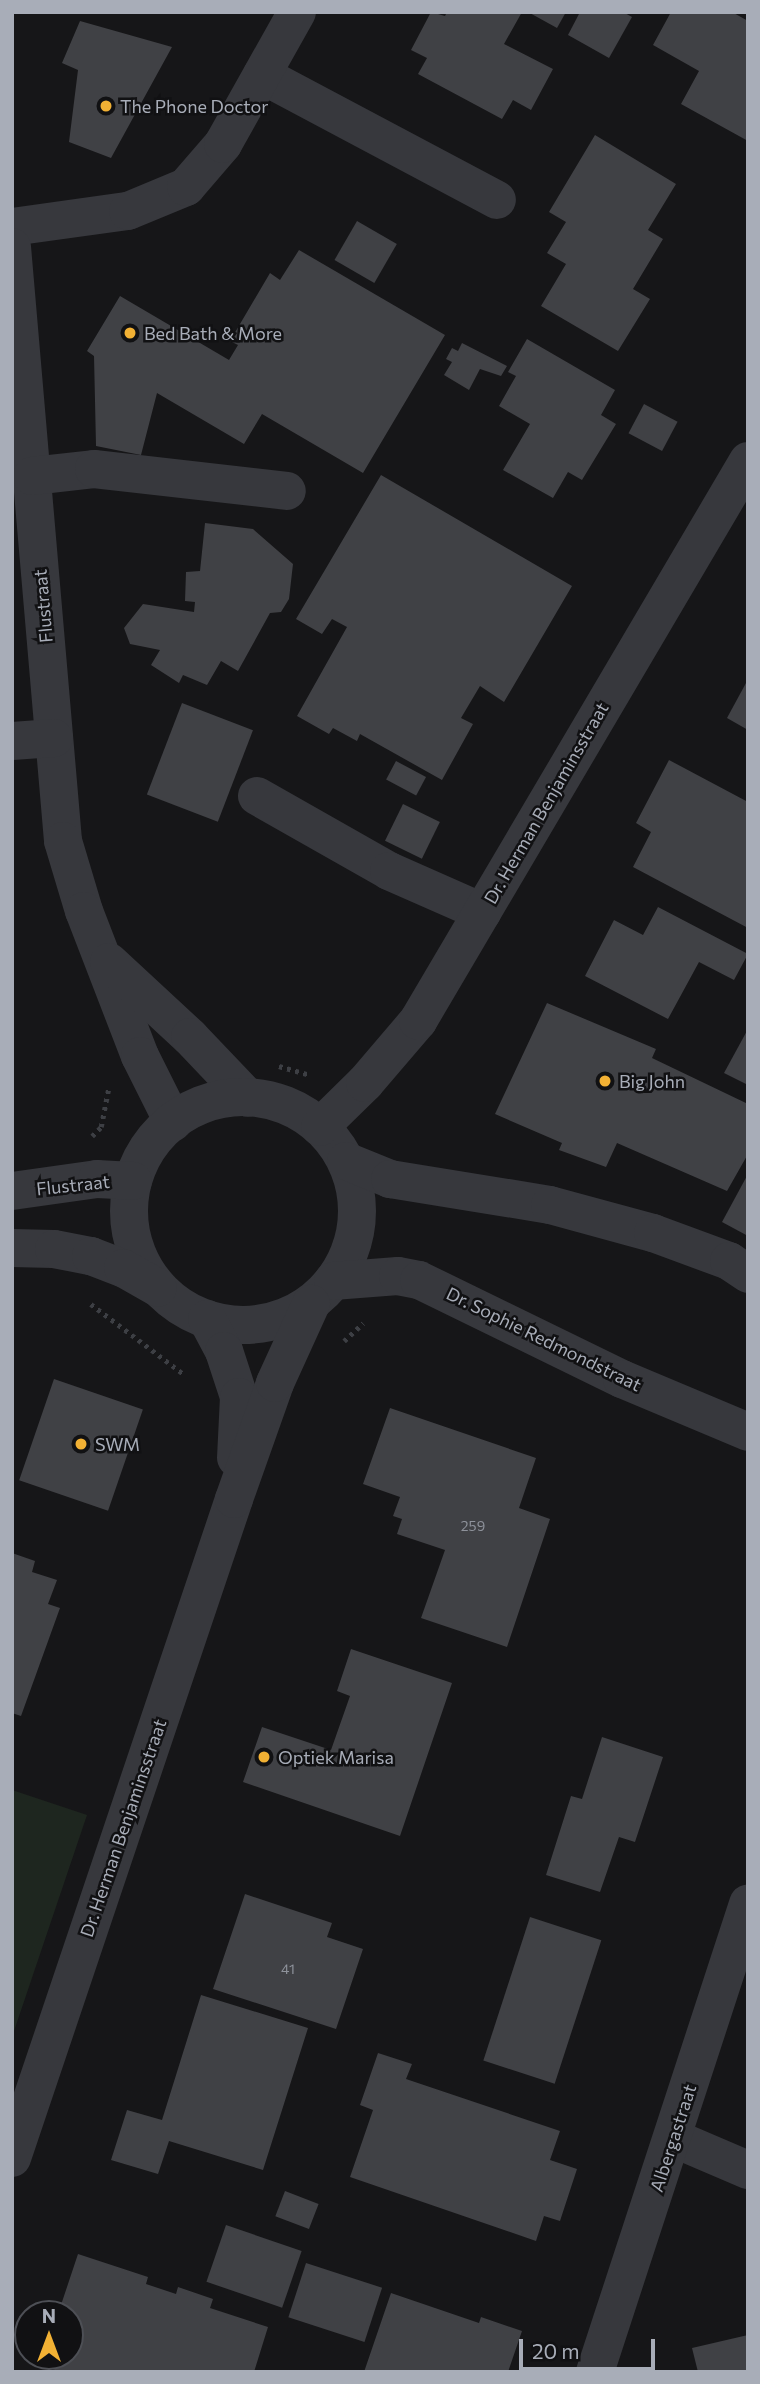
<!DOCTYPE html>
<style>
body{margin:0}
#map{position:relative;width:760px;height:2384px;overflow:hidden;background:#161618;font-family:Commissioner,sans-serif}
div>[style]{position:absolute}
.green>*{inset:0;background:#1e261f}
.building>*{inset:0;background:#404145;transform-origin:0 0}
.path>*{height:4.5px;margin-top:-2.25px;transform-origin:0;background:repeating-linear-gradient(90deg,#3d3f44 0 3.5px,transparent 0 8.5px)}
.minor>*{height:38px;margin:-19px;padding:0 19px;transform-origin:19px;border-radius:19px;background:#37383d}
.minor>.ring{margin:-19px;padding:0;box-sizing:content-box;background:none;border:38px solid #37383d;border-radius:50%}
.dots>*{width:19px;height:19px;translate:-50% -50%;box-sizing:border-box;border:4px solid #111113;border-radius:50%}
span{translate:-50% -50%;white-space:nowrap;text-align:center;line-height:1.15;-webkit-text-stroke:5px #111113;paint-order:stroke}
.number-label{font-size:14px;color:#8e929b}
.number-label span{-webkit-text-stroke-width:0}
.poi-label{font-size:18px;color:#a8adb8}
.left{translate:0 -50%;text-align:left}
.street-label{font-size:18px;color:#a8adb8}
.frame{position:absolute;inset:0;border:14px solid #a8adb8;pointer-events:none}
.north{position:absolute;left:14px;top:2300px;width:70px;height:70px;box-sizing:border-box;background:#111113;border:2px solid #4d4f55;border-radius:50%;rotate:0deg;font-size:19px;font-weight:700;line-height:28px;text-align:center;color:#a8adb8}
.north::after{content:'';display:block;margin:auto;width:24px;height:32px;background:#f2b134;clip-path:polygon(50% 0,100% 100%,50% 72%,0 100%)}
.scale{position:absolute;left:519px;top:2339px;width:136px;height:32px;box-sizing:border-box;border:4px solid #a8adb8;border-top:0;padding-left:9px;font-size:21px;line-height:24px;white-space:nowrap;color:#a8adb8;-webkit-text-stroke:5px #111113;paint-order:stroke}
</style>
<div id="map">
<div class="green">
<div style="clip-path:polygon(12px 1790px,87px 1815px,12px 2037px)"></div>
</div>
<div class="building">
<div style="clip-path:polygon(431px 12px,445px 16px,447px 12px,522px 12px,504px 44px,553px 69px,531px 110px,513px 100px,502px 119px,418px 74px,427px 58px,411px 50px)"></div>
<div style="clip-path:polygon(528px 12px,566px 12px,557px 28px)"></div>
<div style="clip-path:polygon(580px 12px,623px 12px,632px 17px,609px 58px,568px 35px)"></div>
<div style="clip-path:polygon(671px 12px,732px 12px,748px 21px,748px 141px,681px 104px,699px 71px,653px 45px)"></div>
<div style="clip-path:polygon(80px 21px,172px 47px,111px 158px,69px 142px,78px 70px,62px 63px)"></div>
<div style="clip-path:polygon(595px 135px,676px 184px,648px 230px,663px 239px,633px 289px,650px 299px,618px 351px,541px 306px,566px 264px,547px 253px,566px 222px,549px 212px)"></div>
<div style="left:357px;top:221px;width:46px;height:45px;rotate:30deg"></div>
<div style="clip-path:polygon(299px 250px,445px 335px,363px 473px,262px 414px,244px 444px,157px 393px,141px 455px,96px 446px,94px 356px,87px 351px,120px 296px,229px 360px,238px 345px,230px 341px,270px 273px,280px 280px)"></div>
<div style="clip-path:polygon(527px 339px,615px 390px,601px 415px,616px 424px,582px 480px,568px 472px,553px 498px,503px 470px,530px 424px,499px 406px,516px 376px,508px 372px)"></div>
<div style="clip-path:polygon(462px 343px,507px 366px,501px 376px,480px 369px,469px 390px,444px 375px,452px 362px,446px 359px,452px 348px,458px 351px)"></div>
<div style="left:644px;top:404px;width:38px;height:33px;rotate:28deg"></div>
<div style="clip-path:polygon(381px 475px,572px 586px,504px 702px,480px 686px,461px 718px,473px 724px,442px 780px,360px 734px,357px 741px,333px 728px,329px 734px,297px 716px,347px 627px,332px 619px,322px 634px,296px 619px)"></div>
<div style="clip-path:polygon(205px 523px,253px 529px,293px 564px,289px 599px,281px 612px,270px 613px,238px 671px,221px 661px,207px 685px,183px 675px,179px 683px,151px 665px,160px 650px,130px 644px,124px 628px,143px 604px,194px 612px,195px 602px,185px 601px,186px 572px,200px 571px)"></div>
<div style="clip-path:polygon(746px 683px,748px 684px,748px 730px,727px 718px)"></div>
<div style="left:182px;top:703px;width:76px;height:98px;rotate:21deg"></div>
<div style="clip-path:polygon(669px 760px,748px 802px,748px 928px,633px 867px,651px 832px,636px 823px)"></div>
<div style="left:396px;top:761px;width:34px;height:21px;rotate:28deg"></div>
<div style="left:403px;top:804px;width:41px;height:41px;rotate:26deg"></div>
<div style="clip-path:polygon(658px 907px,748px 954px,734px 980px,699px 962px,668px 1019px,585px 976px,614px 920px,643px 935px)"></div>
<div style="clip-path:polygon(547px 1003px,656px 1049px,652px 1058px,748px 1104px,748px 1154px,727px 1191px,617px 1143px,606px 1167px,559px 1150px,562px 1143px,495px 1114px)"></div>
<div style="clip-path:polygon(748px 1029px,748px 1085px,724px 1073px)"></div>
<div style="clip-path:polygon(748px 1174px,748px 1236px,722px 1222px)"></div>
<div style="left:54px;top:1379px;width:94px;height:107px;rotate:19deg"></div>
<div style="clip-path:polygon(390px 1408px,536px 1458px,519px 1508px,550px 1519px,507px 1647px,421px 1618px,445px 1550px,397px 1534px,402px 1519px,393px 1516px,400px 1497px,363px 1484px)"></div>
<div style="clip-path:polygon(12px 1553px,35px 1561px,32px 1572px,57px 1580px,48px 1604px,60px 1608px,21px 1716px,12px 1713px)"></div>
<div style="clip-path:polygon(351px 1649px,452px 1683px,400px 1836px,243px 1782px,262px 1727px,331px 1750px,350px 1696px,337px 1691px)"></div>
<div style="clip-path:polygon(602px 1737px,663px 1757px,635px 1842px,619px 1837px,600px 1892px,546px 1875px,571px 1796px,582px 1799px)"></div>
<div style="clip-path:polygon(245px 1894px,332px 1923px,327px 1937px,363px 1949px,336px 2029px,213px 1989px)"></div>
<div style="left:530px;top:1917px;width:75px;height:151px;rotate:18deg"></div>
<div style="clip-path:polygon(201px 1995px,308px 2028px,263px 2170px,169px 2141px,158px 2174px,111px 2160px,127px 2110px,162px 2120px)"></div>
<div style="clip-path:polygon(378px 2053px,412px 2064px,406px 2079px,560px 2131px,550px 2160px,577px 2169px,560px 2221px,544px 2216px,536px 2241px,350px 2177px,373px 2110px,360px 2105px)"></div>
<div style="left:285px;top:2191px;width:36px;height:27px;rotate:21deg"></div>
<div style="left:226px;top:2225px;width:80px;height:60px;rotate:19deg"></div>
<div style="clip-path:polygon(78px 2254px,148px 2277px,146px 2284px,176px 2294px,178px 2287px,213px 2299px,210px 2308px,268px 2327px,254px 2372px,61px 2372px,41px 2365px,44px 2356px,70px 2356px,70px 2314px,58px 2314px)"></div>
<div style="left:306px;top:2263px;width:80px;height:57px;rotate:18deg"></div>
<div style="clip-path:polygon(391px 2293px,479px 2323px,481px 2317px,522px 2331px,508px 2372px,364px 2372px)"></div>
<div style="clip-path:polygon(748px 2335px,748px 2372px,698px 2372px,692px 2348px)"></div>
</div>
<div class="path">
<div style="left:279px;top:1066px;width:33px;rotate:16deg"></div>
<div style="left:92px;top:1136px;width:13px;rotate:-45deg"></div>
<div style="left:101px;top:1127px;width:38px;rotate:-79deg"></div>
<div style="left:91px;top:1304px;width:118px;rotate:37.1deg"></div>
<div style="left:344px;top:1341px;width:26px;rotate:-43deg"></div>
</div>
<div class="minor">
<div style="left:262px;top:75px;width:266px;rotate:28deg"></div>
<div style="left:12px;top:227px;width:117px;rotate:-7.9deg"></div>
<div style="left:128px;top:211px;width:63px;rotate:-22.5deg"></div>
<div style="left:186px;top:187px;width:57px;rotate:-49.3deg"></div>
<div style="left:223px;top:144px;width:151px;rotate:-60.7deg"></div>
<div style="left:12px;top:247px;width:596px;rotate:85.09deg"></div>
<div style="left:63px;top:841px;width:73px;rotate:73.3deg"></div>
<div style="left:84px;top:911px;width:155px;rotate:68.9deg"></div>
<div style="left:140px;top:1056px;width:74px;rotate:63.4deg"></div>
<div style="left:32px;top:476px;width:62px;rotate:-6.4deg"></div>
<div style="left:94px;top:469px;width:194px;rotate:6.5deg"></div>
<div style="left:12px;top:741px;width:42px;rotate:-4.1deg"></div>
<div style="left:257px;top:796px;width:152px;rotate:29.6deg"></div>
<div style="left:389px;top:871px;width:102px;rotate:23.8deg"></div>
<div style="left:109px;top:962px;width:110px;rotate:42.8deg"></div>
<div style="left:190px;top:1037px;width:84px;rotate:46.4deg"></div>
<div class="ring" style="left:129px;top:1097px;width:190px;height:190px"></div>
<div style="left:320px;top:1127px;width:63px;rotate:-44.4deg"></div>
<div style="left:365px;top:1083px;width:82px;rotate:-49.5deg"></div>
<div style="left:418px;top:1021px;width:650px;rotate:-59.49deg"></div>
<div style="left:346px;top:1161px;width:48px;rotate:22.2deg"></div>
<div style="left:390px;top:1179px;width:162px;rotate:9.2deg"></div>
<div style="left:550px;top:1205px;width:107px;rotate:15.2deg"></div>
<div style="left:653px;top:1233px;width:81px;rotate:20.2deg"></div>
<div style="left:729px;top:1261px;width:23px;rotate:34deg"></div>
<div style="left:12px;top:1191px;width:86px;rotate:-8deg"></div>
<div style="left:97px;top:1179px;width:36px;rotate:3deg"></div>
<div style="left:12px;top:1248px;width:42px;rotate:1.4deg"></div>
<div style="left:54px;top:1249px;width:38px;rotate:11deg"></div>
<div style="left:91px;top:1256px;width:34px;rotate:21deg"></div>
<div style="left:123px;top:1268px;width:40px;rotate:29.7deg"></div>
<div style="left:333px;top:1281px;width:65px;rotate:-4.4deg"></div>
<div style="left:398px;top:1276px;width:21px;rotate:11deg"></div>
<div style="left:419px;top:1280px;width:226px;rotate:26deg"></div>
<div style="left:622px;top:1379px;width:137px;rotate:22.8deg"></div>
<div style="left:207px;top:1319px;width:36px;rotate:62deg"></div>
<div style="left:224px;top:1351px;width:48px;rotate:71.9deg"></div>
<div style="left:239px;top:1397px;width:61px;rotate:92.8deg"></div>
<div style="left:673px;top:2138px;width:82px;rotate:23.1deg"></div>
<div style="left:12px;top:2158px;width:695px;rotate:-71.38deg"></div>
<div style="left:234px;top:1499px;width:123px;rotate:-70.5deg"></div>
<div style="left:275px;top:1383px;width:87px;rotate:-65.5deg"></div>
<div style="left:595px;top:2372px;width:493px;rotate:-71.9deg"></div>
</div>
<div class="dots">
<div style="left:106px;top:106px;background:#f2b134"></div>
<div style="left:130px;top:333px;background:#f2b134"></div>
<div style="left:605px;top:1081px;background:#f2b134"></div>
<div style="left:81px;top:1444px;background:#f2b134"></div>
<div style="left:264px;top:1757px;background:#f2b134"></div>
</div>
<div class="number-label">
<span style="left:473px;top:1526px">259</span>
<span style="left:288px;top:1969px">41</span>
</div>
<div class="poi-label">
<span class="left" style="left:120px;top:106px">The Phone Doctor</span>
<span class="left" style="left:144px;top:333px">Bed Bath &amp; More</span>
<span class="left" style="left:619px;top:1081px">Big John</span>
<span class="left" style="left:95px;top:1444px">SWM</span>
<span class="left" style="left:278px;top:1757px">Optiek Marisa</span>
</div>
<div class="street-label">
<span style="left:43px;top:606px;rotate:-95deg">Flustraat</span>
<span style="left:546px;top:803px;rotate:-60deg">Dr. Herman Benjaminsstraat</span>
<span style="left:73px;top:1185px;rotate:-6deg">Flustraat</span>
<span style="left:544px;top:1339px;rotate:26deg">Dr. Sophie Redmondstraat</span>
<span style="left:123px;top:1828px;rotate:-71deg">Dr. Herman Benjaminsstraat</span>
<span style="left:673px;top:2138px;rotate:-72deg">Albergastraat</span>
</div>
<div class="frame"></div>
<div class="north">N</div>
<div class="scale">20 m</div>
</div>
